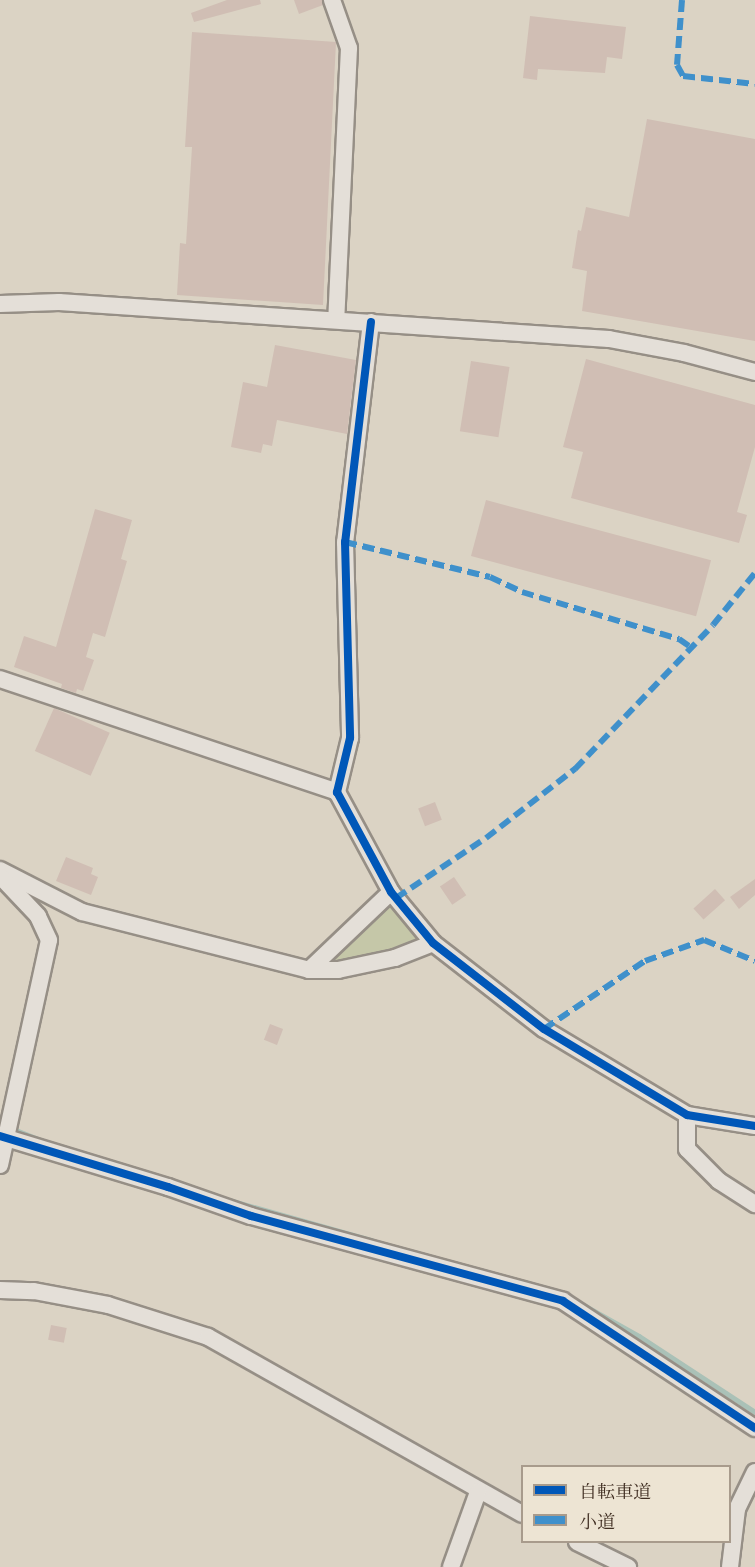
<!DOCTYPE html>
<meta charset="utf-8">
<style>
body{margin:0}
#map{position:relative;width:755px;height:1567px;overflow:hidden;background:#dbd3c4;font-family:"EB Garamond","Noto Serif JP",serif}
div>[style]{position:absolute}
.green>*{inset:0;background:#c5c7a8}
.stream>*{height:4.5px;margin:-2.25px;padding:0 2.25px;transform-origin:2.25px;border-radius:2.25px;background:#aac1b7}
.building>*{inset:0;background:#d0beb4;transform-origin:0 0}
.roads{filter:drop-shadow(2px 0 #968f86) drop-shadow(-2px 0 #968f86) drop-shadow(0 2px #968f86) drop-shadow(0 -2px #968f86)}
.minor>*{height:16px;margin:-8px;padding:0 8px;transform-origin:8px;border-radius:8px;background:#e4dfd8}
.quiet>*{height:6px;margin-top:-3px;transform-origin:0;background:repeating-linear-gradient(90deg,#3f90cb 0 12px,transparent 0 18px)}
.cycleway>*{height:8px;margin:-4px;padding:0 4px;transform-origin:4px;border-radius:4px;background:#0057b8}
span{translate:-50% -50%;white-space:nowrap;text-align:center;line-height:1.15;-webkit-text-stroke:4.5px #ede4d3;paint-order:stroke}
.legend{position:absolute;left:521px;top:1465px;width:210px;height:78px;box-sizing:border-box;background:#ede4d3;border:2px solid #a89b8c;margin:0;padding:8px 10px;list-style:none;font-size:18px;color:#402e22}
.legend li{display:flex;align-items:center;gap:12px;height:30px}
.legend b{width:30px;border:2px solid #a89b8c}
</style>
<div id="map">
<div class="green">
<div style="clip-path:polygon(392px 899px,422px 937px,411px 946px,324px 965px)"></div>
</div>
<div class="stream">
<div style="left:16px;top:1130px;width:27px;rotate:22deg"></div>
<div style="left:229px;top:1200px;width:148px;rotate:15.7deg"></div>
<div style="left:457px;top:1264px;width:66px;rotate:14.9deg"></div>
<div style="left:564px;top:1294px;width:86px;rotate:29.2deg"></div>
<div style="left:639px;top:1336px;width:139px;rotate:33.2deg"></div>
</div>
<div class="building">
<div style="clip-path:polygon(227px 0,260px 0,261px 4px,194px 22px,191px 13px)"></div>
<div style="clip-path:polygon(294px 0,322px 0,323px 5px,299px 14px)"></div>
<div style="clip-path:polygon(530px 16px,626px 27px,622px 59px,607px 57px,605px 73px,538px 69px,537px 80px,523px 78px)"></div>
<div style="clip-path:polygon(192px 32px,336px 42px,323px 305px,177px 295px,180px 243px,186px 244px,192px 147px,185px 147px)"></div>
<div style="clip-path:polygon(647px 119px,755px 139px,755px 341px,582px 311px,587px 271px,572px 268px,578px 230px,581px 231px,586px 207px,629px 217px)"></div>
<div style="clip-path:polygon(275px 345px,356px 360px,347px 434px,277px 420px,272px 446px,263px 444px,261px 453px,231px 447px,243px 382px,267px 387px)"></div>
<div style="clip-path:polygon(586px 359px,755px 405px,755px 447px,737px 512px,747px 515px,739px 543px,571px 498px,583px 452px,563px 447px)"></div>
<div style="left:471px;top:361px;width:39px;height:71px;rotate:9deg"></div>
<div style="left:486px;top:500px;width:233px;height:58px;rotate:15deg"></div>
<div style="clip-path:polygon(95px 509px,132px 520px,121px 559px,127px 561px,105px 637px,93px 633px,86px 657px,94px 660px,83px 691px,77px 689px,76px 693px,61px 688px,62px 684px,14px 667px,24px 636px,56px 647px)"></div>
<div style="left:54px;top:708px;width:61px;height:47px;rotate:24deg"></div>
<div style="left:435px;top:802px;width:19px;height:18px;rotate:69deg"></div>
<div style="clip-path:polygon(66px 857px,93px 868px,91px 874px,98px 877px,91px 895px,56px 881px)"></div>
<div style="left:454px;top:877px;width:22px;height:17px;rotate:56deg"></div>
<div style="clip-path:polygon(755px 879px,755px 895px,739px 909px,730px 897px)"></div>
<div style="left:715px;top:889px;width:15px;height:29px;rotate:48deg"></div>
<div style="left:270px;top:1024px;width:14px;height:17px;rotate:21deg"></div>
<div style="left:51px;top:1325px;width:16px;height:15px;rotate:11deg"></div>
</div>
<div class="roads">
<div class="minor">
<div style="left:332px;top:0;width:51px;rotate:70.5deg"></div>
<div style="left:349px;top:48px;width:272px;rotate:92.7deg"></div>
<div style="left:0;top:304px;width:59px;rotate:-1.9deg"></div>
<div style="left:59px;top:302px;width:551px;rotate:3.85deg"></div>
<div style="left:609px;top:339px;width:76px;rotate:10.6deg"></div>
<div style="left:684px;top:353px;width:73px;rotate:15deg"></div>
<div style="left:371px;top:322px;width:222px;rotate:96.7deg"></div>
<div style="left:345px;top:542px;width:196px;rotate:88.5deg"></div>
<div style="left:350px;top:738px;width:56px;rotate:103.5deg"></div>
<div style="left:337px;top:792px;width:114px;rotate:61.6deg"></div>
<div style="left:391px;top:892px;width:66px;rotate:50.5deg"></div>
<div style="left:433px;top:943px;width:140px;rotate:37.8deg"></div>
<div style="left:544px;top:1029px;width:167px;rotate:31deg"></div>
<div style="left:687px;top:1115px;width:69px;rotate:9.2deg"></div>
<div style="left:0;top:679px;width:355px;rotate:18.5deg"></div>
<div style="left:0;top:870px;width:92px;rotate:27.1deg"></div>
<div style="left:82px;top:912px;width:234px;rotate:14.3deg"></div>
<div style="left:309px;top:970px;width:113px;rotate:-43.6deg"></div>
<div style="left:309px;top:970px;width:29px"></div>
<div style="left:338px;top:970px;width:58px;rotate:-11.9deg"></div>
<div style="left:395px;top:958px;width:41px;rotate:-21.5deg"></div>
<div style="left:687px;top:1115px;width:34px;rotate:90deg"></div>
<div style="left:687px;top:1149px;width:45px;rotate:45deg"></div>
<div style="left:719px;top:1181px;width:43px;rotate:32.6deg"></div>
<div style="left:0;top:1136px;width:176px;rotate:16.9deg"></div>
<div style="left:168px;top:1187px;width:88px;rotate:19.3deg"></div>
<div style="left:251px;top:1216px;width:323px;rotate:15.2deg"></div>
<div style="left:563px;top:1301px;width:230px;rotate:33.5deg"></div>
<div style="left:0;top:1165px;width:230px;rotate:-77.7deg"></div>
<div style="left:49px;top:940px;width:26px;rotate:-115deg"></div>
<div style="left:38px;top:916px;width:54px;rotate:-133.5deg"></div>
<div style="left:0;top:1290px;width:34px;rotate:2deg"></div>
<div style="left:34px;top:1291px;width:75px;rotate:10.7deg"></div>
<div style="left:108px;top:1305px;width:105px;rotate:17.7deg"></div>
<div style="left:208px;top:1337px;width:360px;rotate:29.4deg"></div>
<div style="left:577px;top:1542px;width:57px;rotate:26.1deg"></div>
<div style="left:451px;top:1567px;width:80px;rotate:-70.2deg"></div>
<div style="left:730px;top:1567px;width:58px;rotate:-83.1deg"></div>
<div style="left:737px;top:1509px;width:41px;rotate:-64.1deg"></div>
</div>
</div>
<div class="quiet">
<div style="left:682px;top:0;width:65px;rotate:94.4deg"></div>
<div style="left:677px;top:65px;width:13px;rotate:61deg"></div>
<div style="left:683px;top:76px;width:72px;rotate:6.3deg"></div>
<div style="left:345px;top:542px;width:149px;rotate:13.6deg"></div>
<div style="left:490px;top:577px;width:35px;rotate:25deg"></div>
<div style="left:522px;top:592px;width:164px;rotate:16.7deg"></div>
<div style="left:679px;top:639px;width:12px;rotate:35deg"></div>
<div style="left:396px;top:898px;width:108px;rotate:-33.7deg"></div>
<div style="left:486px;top:838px;width:113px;rotate:-37.8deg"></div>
<div style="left:575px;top:769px;width:199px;rotate:-46.2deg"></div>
<div style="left:713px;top:625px;width:67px;rotate:-51.1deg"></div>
<div style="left:544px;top:1029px;width:122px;rotate:-34deg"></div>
<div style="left:645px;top:961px;width:63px;rotate:-19.6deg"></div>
<div style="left:704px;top:940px;width:55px;rotate:22.4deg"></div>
</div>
<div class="cycleway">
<div style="left:371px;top:322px;width:222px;rotate:96.7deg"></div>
<div style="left:345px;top:542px;width:196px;rotate:88.5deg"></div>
<div style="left:350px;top:738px;width:56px;rotate:103.5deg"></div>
<div style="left:337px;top:792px;width:114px;rotate:61.6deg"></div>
<div style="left:391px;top:892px;width:66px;rotate:50.5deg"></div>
<div style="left:433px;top:943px;width:140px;rotate:37.8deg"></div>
<div style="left:544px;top:1029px;width:167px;rotate:31deg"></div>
<div style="left:687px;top:1115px;width:69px;rotate:9.2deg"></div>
<div style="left:0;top:1136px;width:176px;rotate:16.9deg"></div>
<div style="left:168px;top:1187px;width:88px;rotate:19.3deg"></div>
<div style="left:251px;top:1216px;width:323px;rotate:15.2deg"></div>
<div style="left:563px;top:1301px;width:230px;rotate:33.5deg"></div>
</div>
<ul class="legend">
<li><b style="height:8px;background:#0057b8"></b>自転車道</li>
<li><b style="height:8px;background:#3f90cb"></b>小道</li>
</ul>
</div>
